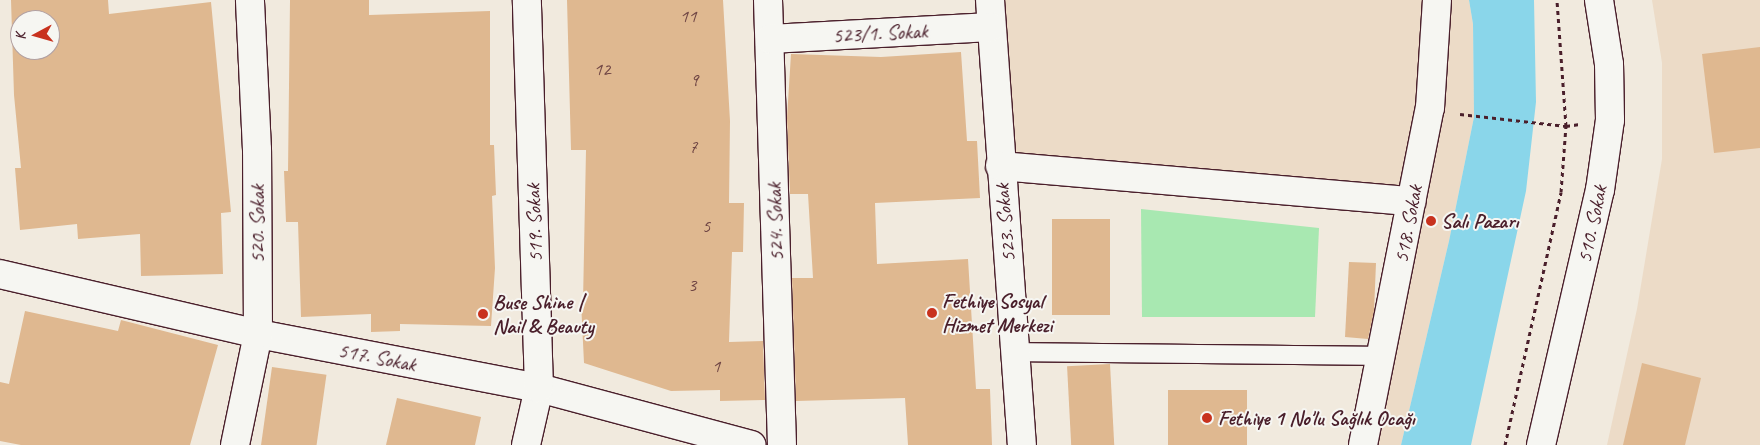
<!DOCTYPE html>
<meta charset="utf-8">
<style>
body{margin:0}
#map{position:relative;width:1760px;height:445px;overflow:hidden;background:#f1eade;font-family:Caveat,sans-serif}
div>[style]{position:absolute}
.built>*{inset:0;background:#ecdbc7}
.green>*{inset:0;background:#a8e8b1}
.water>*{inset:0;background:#8ad6ea}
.building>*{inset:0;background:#dfb890;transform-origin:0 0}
.path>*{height:3px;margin-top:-1.5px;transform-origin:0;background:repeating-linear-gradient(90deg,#4a1f2b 0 4px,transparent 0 8px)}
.roads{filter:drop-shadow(1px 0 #4a1f2b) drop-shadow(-1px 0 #4a1f2b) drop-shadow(0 1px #4a1f2b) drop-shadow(0 -1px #4a1f2b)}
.service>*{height:18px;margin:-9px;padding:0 9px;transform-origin:9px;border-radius:9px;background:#f6f6f2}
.minor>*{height:28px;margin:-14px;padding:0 14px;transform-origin:14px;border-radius:14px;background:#f6f6f2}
.dots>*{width:14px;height:14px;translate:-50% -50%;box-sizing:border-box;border:2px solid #f6f6f2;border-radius:50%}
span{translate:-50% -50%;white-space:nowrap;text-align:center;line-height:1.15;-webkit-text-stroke:4px #f6f6f2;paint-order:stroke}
.number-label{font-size:19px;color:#6f4544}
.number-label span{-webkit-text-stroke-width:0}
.street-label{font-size:21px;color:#4a1f2b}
.poi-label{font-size:21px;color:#4a1f2b;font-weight:700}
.left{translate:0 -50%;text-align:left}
.north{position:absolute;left:10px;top:10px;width:50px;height:50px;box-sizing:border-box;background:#f6f6f2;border:1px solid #b1a0a2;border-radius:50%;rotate:264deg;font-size:14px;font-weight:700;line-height:20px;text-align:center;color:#4a1f2b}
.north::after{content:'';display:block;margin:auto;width:18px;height:22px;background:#c8321e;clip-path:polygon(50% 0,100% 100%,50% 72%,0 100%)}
</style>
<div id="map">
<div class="built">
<div style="clip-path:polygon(990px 0,1469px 0,1473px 24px,1474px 117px,1449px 241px,1401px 445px,1363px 445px,1412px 202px,1000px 166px)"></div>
<div style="clip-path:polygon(1652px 0,1760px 0,1760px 445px,1607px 445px,1637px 309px,1662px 159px,1662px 63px)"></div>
</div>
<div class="green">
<div style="clip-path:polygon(1141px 209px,1319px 228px,1315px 317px,1142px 317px)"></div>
</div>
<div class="water">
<div style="clip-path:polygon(1469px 0,1534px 0,1536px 102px,1526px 191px,1471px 445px,1401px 445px,1449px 241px,1474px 117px,1473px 24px)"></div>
</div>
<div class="building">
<div style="clip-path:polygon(evenodd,11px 0,108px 0,109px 14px,211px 2px,231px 212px,221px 213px,223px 274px,141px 276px,140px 234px,78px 239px,77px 224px,20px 230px,15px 168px,21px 168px,14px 95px,11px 0,20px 20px,50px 20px,50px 50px,20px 50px,20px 20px)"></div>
<div style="clip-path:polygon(290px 0,369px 0,369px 15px,490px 11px,490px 145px,494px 145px,496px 195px,492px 196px,495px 268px,491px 326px,400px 324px,400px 331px,371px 332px,371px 314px,301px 317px,298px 222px,286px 222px,284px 171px,288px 171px)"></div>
<div style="clip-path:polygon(567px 0,723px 0,730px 121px,729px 203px,744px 203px,743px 252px,732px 252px,729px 342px,763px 341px,765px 400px,720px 401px,720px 390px,671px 391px,584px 363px,581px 302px,583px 302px,586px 150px,571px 150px)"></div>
<div style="clip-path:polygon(1760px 47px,1760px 148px,1714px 153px,1702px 54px)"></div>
<div style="clip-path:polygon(961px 52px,967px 141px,977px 141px,980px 198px,875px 203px,877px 264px,968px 259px,976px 389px,990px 389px,992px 445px,908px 445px,905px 398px,796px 401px,792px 278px,813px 278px,808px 194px,790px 194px,787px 118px,791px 54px,881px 57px)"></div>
<div style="left:1052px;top:219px;width:58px;height:96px"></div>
<div style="clip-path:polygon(1349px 262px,1376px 263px,1374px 311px,1368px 339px,1345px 337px)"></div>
<div style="clip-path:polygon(25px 311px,118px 331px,121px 320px,218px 345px,190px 445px,21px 445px,0 441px,0 382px,9px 384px)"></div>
<div style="clip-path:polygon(1642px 363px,1701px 378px,1685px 445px,1623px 445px)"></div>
<div style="left:1110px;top:364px;width:81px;height:43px;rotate:87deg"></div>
<div style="left:272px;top:367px;width:55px;height:79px;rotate:8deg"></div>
<div style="left:1168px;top:390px;width:79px;height:55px"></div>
<div style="clip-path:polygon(397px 398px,481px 417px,475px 445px,386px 445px)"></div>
</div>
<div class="path">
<div style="left:1460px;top:114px;width:107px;rotate:6.5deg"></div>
<div style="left:1566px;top:126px;width:14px;rotate:-8deg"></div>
<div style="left:1505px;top:445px;width:259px;rotate:-77.5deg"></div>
<div style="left:1561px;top:192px;width:66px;rotate:-85.7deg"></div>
<div style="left:1566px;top:126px;width:126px;rotate:-94.1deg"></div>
</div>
<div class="roads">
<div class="service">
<div style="left:1015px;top:352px;width:366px;rotate:0.6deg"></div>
</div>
<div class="minor">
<div style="left:768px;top:0;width:445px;rotate:88.2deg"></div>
<div style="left:990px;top:0;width:446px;rotate:85.9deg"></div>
<div style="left:770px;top:39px;width:221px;rotate:-3.1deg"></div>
<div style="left:1000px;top:166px;width:413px;rotate:4.9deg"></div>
<div style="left:0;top:274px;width:265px;rotate:13.1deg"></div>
<div style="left:258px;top:334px;width:286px;rotate:10.9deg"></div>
<div style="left:539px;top:388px;width:220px;rotate:15deg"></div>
<div style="left:235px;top:445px;width:113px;rotate:-78.3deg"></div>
<div style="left:258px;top:334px;width:184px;rotate:-90.3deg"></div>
<div style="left:257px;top:150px;width:150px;rotate:-92.7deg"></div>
<div style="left:526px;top:445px;width:58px;rotate:-77.2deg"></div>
<div style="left:539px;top:388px;width:388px;rotate:-91.8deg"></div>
<div style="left:1363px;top:445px;width:344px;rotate:-78.8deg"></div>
<div style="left:1430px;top:108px;width:108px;rotate:-86.3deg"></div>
<div style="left:1541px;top:445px;width:262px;rotate:-77deg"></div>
<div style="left:1600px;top:190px;width:71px;rotate:-81.9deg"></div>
<div style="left:1610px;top:120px;width:56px;rotate:-91deg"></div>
<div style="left:1609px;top:64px;width:65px;rotate:-98.9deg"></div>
</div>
</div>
<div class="dots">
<div style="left:1431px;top:221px;background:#c8321e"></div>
<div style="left:932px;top:313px;background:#c8321e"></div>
<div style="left:483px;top:314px;background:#c8321e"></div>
<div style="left:1207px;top:418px;background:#c8321e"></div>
</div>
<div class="number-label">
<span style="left:688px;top:17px">11</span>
<span style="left:602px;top:70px">12</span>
<span style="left:694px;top:81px">9</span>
<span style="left:693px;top:148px">7</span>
<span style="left:706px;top:227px">5</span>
<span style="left:692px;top:286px">3</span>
<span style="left:716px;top:367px">1</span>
</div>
<div class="street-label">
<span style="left:880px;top:33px;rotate:-3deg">523/1. Sokak</span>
<span style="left:775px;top:222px;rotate:-92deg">524. Sokak</span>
<span style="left:534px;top:223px;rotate:-92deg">519. Sokak</span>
<span style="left:1005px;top:223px;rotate:-95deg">523. Sokak</span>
<span style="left:257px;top:224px;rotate:-90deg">520. Sokak</span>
<span style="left:1408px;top:224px;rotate:-79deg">518. Sokak</span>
<span style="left:1592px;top:224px;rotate:-78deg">510. Sokak</span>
<span style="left:377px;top:357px;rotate:11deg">517. Sokak</span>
</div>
<div class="poi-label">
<span class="left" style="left:1441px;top:221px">Salı Pazarı</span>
<span class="left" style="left:942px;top:313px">Fethiye Sosyal<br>Hizmet Merkezi</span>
<span class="left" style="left:493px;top:314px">Buse Shine |<br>Nail &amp; Beauty</span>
<span class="left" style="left:1218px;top:418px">Fethiye 1 No'lu Sağlık Ocağı</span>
</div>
<div class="north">K</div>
</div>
